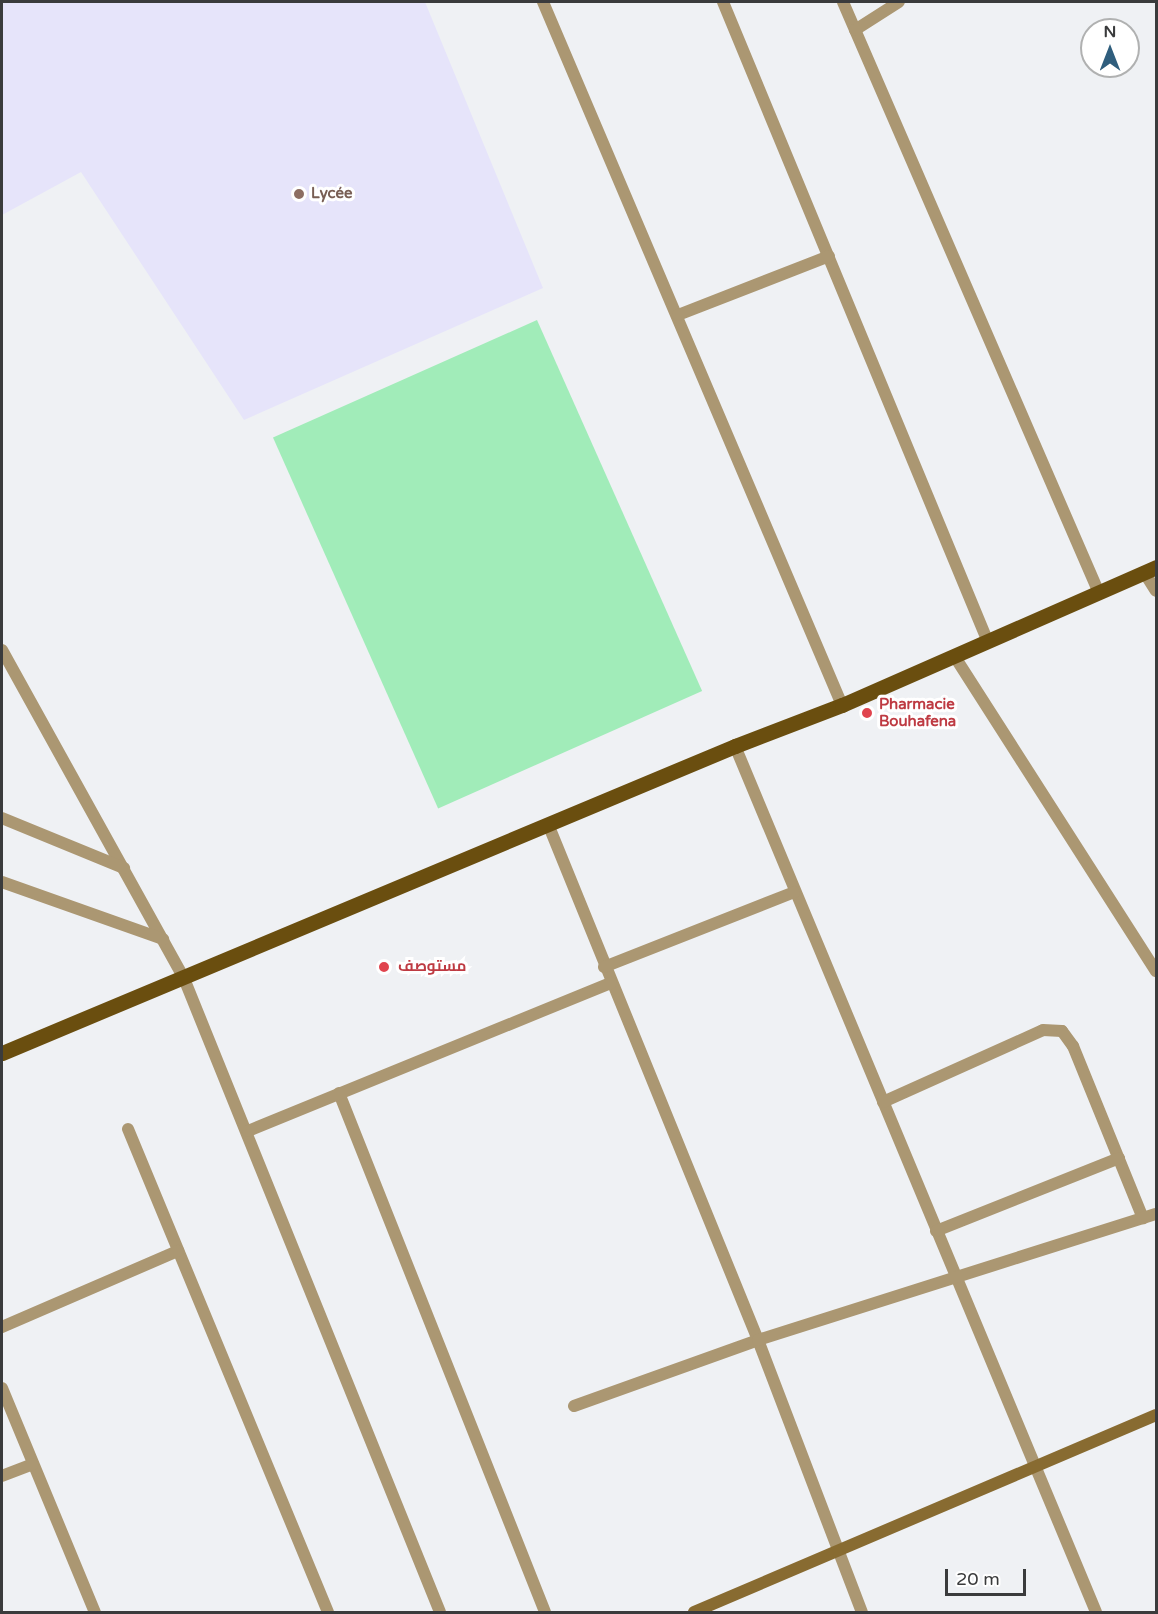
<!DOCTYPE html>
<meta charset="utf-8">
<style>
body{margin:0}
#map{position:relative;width:1158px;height:1614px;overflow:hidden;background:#eff1f4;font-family:"Varela Round",Cairo,sans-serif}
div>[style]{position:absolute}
.education>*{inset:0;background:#e6e4fa}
.green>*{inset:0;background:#a1ecb9;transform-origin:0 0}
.street>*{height:12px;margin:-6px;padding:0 6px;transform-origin:6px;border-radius:6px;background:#ab9772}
.secondary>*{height:12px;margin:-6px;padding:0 6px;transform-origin:6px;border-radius:6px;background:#886b31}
.primary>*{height:15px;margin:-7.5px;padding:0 7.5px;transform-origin:7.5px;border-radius:7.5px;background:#6a4e0f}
.dots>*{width:16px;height:16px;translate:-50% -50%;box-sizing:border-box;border:3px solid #fff;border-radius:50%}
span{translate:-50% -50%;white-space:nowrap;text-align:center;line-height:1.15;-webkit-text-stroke:6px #fff;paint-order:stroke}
.education-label{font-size:15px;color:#785e54;font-weight:700}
.left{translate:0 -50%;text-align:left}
.health-label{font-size:15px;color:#be3a42;font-weight:700}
.frame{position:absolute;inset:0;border:3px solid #3a3b3c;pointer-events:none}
.north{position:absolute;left:1080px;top:18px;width:60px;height:60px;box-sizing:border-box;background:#fff;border:2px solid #b0b1b1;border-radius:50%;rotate:0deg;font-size:16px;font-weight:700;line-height:24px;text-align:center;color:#3a3b3c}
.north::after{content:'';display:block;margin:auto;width:21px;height:27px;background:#2f5e7d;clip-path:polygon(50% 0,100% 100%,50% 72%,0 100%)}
.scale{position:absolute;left:945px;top:1569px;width:81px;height:27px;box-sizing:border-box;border:3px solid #3a3b3c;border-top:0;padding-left:8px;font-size:18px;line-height:21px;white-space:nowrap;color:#3a3b3c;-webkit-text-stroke:4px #fff;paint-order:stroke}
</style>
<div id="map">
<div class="education">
<div style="clip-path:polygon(2px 2px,425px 2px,543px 288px,244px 420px,81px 172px,2px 215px)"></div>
</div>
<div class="green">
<div style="left:537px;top:320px;width:406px;height:289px;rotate:66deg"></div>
</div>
<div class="street">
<div style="left:543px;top:2px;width:764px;rotate:66.96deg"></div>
<div style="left:723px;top:2px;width:693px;rotate:67.51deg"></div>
<div style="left:843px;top:2px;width:644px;rotate:66.58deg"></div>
<div style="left:855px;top:30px;width:52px;rotate:-32.5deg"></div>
<div style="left:678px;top:315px;width:162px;rotate:-21.3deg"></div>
<div style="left:1144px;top:572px;width:22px;rotate:58deg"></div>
<div style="left:2px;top:650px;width:373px;rotate:61deg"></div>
<div style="left:183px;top:976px;width:686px;rotate:68deg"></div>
<div style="left:955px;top:657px;width:373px;rotate:57.4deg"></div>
<div style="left:735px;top:746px;width:938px;rotate:67.37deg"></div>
<div style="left:2px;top:818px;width:132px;rotate:22.3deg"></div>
<div style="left:548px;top:824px;width:557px;rotate:67.85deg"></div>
<div style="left:758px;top:1340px;width:291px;rotate:69.1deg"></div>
<div style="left:2px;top:882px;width:171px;rotate:19.5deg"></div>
<div style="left:604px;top:967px;width:204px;rotate:-21.5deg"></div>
<div style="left:339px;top:1093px;width:558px;rotate:68.35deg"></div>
<div style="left:883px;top:1102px;width:175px;rotate:-24.2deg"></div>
<div style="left:1043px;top:1030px;width:19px;rotate:3deg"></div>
<div style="left:1062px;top:1031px;width:19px;rotate:54deg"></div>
<div style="left:1073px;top:1046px;width:186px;rotate:67.9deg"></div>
<div style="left:128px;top:1129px;width:523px;rotate:67.51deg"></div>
<div style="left:248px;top:1131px;width:392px;rotate:-22.2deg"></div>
<div style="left:936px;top:1231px;width:197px;rotate:-21.7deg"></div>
<div style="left:2px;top:1327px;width:192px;rotate:-23.4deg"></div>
<div style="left:2px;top:1388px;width:243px;rotate:67.5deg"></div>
<div style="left:574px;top:1406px;width:195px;rotate:-19.7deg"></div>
<div style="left:758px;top:1340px;width:417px;rotate:-17.6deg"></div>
<div style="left:2px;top:1476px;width:33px;rotate:-21deg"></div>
</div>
<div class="secondary">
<div style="left:694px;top:1612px;width:502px;rotate:-23.09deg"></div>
</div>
<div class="primary">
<div style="left:2px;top:1053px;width:795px;rotate:-22.73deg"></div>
<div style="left:735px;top:746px;width:115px;rotate:-21deg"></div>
<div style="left:842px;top:705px;width:343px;rotate:-23.7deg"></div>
</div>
<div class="dots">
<div style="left:299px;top:194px;background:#8d6e63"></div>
<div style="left:867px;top:713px;background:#e0444e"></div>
<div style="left:384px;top:967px;background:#e0444e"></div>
</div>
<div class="education-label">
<span class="left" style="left:311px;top:194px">Lycée</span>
</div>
<div class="health-label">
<span class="left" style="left:879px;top:713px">Pharmacie<br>Bouhafena</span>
<span class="left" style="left:398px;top:967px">مستوصف</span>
</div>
<div class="frame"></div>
<div class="north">N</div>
<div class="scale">20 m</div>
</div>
